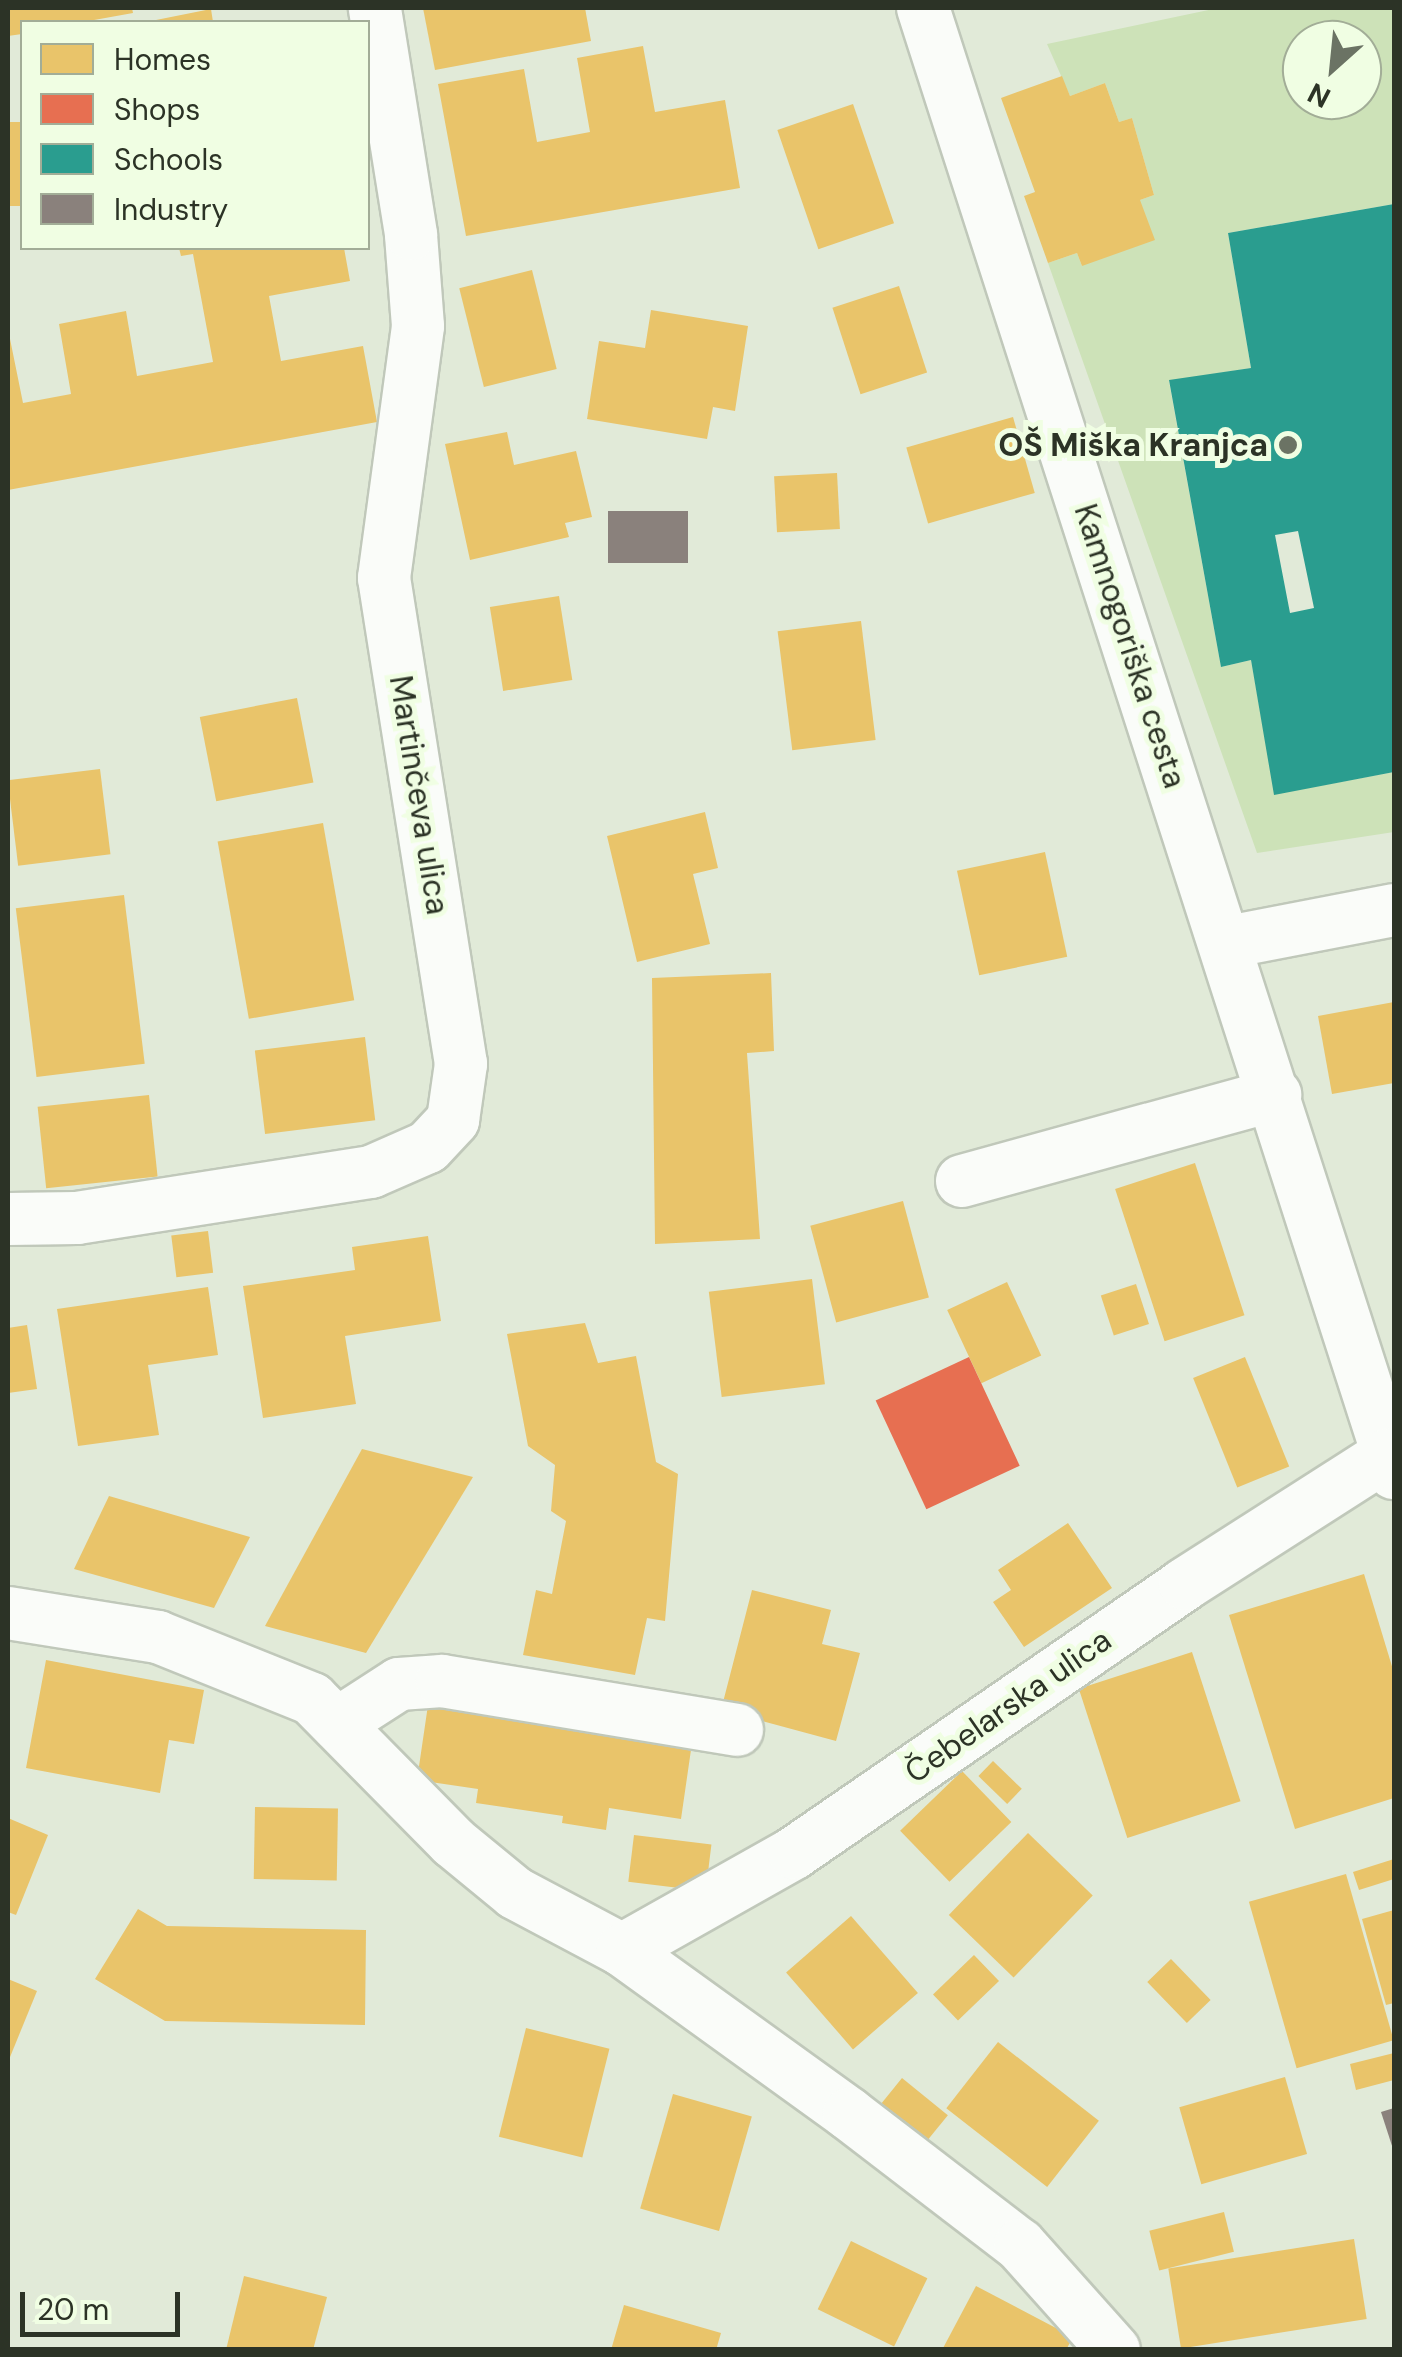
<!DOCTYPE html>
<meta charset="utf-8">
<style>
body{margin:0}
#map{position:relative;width:1402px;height:2357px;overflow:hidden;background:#e1ead8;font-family:"DM Sans",sans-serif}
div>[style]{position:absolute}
.green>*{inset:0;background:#cde2b8}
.homes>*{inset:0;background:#e9c46a;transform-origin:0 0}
.shops>*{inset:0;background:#e76f51;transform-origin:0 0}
.schools>*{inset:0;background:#2a9d8f}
.industry>*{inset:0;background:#8a817c;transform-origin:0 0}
.roads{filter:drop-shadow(2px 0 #c0c8ba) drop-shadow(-2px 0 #c0c8ba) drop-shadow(0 2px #c0c8ba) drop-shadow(0 -2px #c0c8ba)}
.minor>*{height:52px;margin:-26px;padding:0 26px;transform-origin:26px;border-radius:26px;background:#fafcf9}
.dots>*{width:28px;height:28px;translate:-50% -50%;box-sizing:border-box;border:5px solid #f0fee3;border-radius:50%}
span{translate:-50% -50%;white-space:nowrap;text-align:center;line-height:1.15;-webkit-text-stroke:10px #f0fee3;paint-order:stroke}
.poi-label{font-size:32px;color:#2c3326;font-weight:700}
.right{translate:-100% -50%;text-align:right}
.street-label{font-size:32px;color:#2c3326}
.frame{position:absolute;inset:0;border:10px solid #2c3326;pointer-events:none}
.legend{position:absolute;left:20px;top:20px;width:350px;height:230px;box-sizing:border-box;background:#f0fee3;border:2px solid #a2ad97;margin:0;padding:12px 18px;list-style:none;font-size:30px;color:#2c3326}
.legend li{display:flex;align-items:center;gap:20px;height:50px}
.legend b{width:50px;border:2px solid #a2ad97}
.north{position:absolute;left:1282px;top:20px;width:100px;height:100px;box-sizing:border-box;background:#f0fee3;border:2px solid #a2ad97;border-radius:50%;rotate:207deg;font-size:28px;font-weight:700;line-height:40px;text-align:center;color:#2c3326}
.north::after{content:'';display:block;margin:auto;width:35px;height:45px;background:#6b7364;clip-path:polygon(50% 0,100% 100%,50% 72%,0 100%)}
.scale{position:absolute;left:20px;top:2292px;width:160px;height:45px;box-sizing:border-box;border:5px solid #2c3326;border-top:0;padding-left:12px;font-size:30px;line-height:35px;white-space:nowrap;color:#2c3326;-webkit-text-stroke:8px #f0fee3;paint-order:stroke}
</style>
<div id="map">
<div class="green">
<div style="clip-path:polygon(evenodd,1218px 8px,1394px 8px,1394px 204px,1228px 233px,1251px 368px,1169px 381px,1221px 667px,1251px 660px,1275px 794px,1394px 772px,1394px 832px,1257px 853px,1048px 263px,1077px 253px,1082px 266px,1140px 200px,1154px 195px,1132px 118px,1119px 122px,1105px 83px,1070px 96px,1047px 44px,1218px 8px,1302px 40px,1362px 40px,1362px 100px,1302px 100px,1302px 40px)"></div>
</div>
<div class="homes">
<div style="clip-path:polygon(8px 8px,132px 8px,133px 13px,83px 22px,22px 22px,22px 34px,8px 36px)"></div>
<div style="clip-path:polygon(423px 8px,585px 8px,591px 41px,435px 70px)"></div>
<div style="clip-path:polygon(211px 9px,213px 22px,151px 22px,151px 21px)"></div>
<div style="clip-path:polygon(643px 46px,655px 112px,725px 100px,740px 188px,466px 236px,438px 84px,524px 69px,537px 142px,590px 132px,577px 58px)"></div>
<div style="clip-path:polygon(1062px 76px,1070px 96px,1105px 83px,1119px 122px,1132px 118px,1154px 195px,1140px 200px,1155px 240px,1082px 266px,1077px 253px,1048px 263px,1024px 196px,1035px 192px,1001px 98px)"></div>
<div style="left:853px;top:104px;width:126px;height:80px;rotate:71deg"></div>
<div style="left:22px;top:122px;width:84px;height:14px;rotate:90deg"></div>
<div style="clip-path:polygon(179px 248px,344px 248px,350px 281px,269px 296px,281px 361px,363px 346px,377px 422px,8px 490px,8px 329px,23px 403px,71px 394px,59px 324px,126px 311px,137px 376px,213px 362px,193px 254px,181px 256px)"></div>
<div style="left:532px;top:270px;width:102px;height:75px;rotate:76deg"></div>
<div style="left:899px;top:286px;width:91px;height:70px;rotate:72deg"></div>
<div style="clip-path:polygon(651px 310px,748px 326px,735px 411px,713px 407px,707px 439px,587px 419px,599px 341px,645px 348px)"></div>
<div style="left:1013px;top:417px;width:79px;height:111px;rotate:74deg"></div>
<div style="clip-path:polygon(507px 432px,514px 465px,576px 451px,592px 517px,565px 523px,569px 537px,470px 560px,445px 444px)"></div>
<div style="left:837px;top:473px;width:56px;height:63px;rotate:87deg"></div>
<div style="left:559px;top:596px;width:85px;height:70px;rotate:81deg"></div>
<div style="left:861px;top:621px;width:120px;height:84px;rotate:83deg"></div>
<div style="left:297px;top:698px;width:86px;height:99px;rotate:79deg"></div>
<div style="left:100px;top:769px;width:86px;height:93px;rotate:83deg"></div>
<div style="clip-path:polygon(705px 812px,718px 868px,693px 874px,710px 944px,637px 962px,607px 836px)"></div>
<div style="left:323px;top:823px;width:180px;height:107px;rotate:80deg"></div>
<div style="left:1045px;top:852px;width:107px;height:90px;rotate:78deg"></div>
<div style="left:124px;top:895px;width:170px;height:109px;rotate:83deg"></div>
<div style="clip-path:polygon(771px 973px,774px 1051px,747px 1053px,760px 1239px,655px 1244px,652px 978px)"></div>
<div style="clip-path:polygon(1394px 1002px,1394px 1083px,1332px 1094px,1318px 1016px)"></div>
<div style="left:365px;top:1037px;width:84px;height:111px;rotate:83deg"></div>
<div style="left:149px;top:1095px;width:82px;height:112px;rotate:84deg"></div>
<div style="left:1195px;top:1163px;width:160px;height:84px;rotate:72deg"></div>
<div style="left:903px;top:1201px;width:100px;height:96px;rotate:75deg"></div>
<div style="left:208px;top:1231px;width:42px;height:37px;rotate:83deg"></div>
<div style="clip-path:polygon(428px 1236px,441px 1321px,345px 1336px,356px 1404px,263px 1418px,243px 1286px,355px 1270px,352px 1247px)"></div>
<div style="left:812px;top:1279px;width:106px;height:104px;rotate:83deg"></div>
<div style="left:1007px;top:1282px;width:81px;height:66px;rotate:65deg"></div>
<div style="left:1136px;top:1284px;width:42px;height:37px;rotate:72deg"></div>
<div style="clip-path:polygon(208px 1287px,218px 1355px,148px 1365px,159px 1435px,78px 1446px,57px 1309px)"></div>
<div style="clip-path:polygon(585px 1323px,598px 1363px,636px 1356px,656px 1462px,678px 1474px,665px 1621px,647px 1618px,635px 1675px,523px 1655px,536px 1590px,552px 1594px,566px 1521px,551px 1511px,555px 1465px,528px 1446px,507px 1334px)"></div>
<div style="clip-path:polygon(27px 1325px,37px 1389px,8px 1393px,8px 1328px)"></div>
<div style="left:1245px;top:1357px;width:118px;height:56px;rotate:68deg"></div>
<div style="clip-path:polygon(362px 1449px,473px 1477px,366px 1653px,265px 1626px)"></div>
<div style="clip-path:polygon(109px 1496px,250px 1537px,214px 1608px,74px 1569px)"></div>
<div style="clip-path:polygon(1068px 1523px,1112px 1588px,1024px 1647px,993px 1602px,1011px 1590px,998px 1570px)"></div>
<div style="clip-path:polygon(1364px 1574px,1394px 1673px,1394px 1798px,1295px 1829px,1229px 1615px)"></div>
<div style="clip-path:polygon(752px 1590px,831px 1610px,822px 1644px,860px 1653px,836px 1741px,721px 1710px)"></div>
<div style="left:1192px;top:1652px;width:157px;height:119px;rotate:72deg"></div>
<div style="clip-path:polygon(46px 1660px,204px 1690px,194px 1744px,169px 1740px,160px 1793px,26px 1768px)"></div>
<div style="clip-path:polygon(428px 1705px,692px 1743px,681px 1819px,609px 1808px,606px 1830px,562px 1823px,563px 1816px,476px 1803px,478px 1789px,417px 1780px)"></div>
<div style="left:993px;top:1761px;width:40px;height:21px;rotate:44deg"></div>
<div style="left:962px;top:1771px;width:71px;height:86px;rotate:46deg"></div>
<div style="left:255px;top:1807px;width:83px;height:72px;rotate:1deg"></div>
<div style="clip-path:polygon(8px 1818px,48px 1835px,16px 1915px,8px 1912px)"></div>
<div style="left:1028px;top:1833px;width:90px;height:114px;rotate:44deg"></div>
<div style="left:634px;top:1835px;width:78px;height:47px;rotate:7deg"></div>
<div style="clip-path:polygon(1394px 1859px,1394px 1879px,1359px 1890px,1353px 1872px)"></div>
<div style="left:1346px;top:1874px;width:173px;height:101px;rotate:74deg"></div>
<div style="clip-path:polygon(138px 1909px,167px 1926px,366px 1930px,365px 2025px,165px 2021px,95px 1979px)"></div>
<div style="clip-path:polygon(1394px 1910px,1394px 2003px,1386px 2005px,1362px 1919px)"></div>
<div style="left:851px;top:1916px;width:102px;height:86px;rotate:49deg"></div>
<div style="left:974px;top:1955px;width:36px;height:57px;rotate:46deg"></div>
<div style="left:1171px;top:1959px;width:57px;height:33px;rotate:46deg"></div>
<div style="clip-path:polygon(8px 1979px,37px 1991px,8px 2062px)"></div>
<div style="left:526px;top:2028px;width:86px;height:112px;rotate:14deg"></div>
<div style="left:998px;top:2042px;width:128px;height:84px;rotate:38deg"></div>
<div style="clip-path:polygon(1394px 2053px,1394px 2080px,1356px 2090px,1350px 2064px)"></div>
<div style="left:1285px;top:2077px;width:80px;height:110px;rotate:74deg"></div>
<div style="left:902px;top:2078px;width:59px;height:44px;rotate:39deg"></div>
<div style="left:673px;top:2094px;width:82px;height:119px;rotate:16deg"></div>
<div style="left:1224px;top:2212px;width:41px;height:77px;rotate:76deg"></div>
<div style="left:1354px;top:2239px;width:81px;height:188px;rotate:81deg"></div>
<div style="left:851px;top:2241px;width:85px;height:76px;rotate:26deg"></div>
<div style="clip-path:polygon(244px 2276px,327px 2297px,313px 2350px,226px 2350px)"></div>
<div style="clip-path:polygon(976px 2286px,1073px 2337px,1066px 2350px,942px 2350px)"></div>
<div style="clip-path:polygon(624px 2305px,721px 2333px,716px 2350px,611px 2350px)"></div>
</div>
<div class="shops">
<div style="left:969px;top:1357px;width:120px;height:103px;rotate:65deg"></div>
</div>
<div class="schools">
<div style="clip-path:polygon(evenodd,1394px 204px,1394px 772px,1274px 795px,1251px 660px,1221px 667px,1169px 380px,1251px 368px,1228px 233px,1394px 204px,1298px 531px,1314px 608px,1290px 613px,1275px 535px,1298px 531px)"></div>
</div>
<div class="industry">
<div style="left:608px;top:511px;width:80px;height:52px"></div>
<div style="clip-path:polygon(1394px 2108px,1394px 2152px,1381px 2112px)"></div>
</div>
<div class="roads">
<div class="minor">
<div style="left:923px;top:8px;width:1539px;rotate:72.18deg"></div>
<div style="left:1228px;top:942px;width:169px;rotate:-10.9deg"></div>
<div style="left:962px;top:1181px;width:325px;rotate:-15.4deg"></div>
<div style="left:8px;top:1219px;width:69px;rotate:-0.8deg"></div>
<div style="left:77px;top:1218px;width:298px;rotate:-8.9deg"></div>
<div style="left:371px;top:1172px;width:62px;rotate:-23.7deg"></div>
<div style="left:428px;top:1147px;width:37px;rotate:-47deg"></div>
<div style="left:453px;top:1120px;width:57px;rotate:-81.9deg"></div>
<div style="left:461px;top:1064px;width:492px;rotate:-99deg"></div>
<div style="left:384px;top:578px;width:254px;rotate:-82.3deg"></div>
<div style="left:418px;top:326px;width:92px;rotate:-94.4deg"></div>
<div style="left:411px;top:234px;width:229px;rotate:-99.1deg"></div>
<div style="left:8px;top:1613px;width:152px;rotate:9.1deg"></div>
<div style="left:158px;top:1637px;width:166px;rotate:21.9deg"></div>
<div style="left:312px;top:1699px;width:201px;rotate:45.4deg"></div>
<div style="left:453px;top:1842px;width:80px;rotate:39.4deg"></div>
<div style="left:515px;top:1893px;width:121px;rotate:28deg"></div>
<div style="left:622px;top:1950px;width:280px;rotate:35.8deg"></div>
<div style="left:849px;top:2114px;width:215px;rotate:37.5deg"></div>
<div style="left:1020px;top:2245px;width:141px;rotate:48.2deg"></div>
<div style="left:337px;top:1724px;width:74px;rotate:-32.8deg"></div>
<div style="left:399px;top:1684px;width:43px;rotate:-4deg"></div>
<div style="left:442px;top:1681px;width:299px;rotate:9.4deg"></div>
<div style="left:622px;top:1950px;width:197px;rotate:-29.4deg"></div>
<div style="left:794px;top:1853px;width:475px;rotate:-34.5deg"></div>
<div style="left:1185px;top:1584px;width:241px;rotate:-32.6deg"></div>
</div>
</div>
<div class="dots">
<div style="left:1288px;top:445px;background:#6b7364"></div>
</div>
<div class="poi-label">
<span class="right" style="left:1268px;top:445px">OŠ Miška Kranjca</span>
</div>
<div class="street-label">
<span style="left:1130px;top:646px;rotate:72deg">Kamnogoriška cesta</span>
<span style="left:419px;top:795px;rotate:81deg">Martinčeva ulica</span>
<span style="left:1008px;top:1706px;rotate:-35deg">Čebelarska ulica</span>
</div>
<div class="frame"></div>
<ul class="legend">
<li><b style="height:28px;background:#e9c46a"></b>Homes</li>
<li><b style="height:28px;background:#e76f51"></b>Shops</li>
<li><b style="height:28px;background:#2a9d8f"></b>Schools</li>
<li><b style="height:28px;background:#8a817c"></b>Industry</li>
</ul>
<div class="north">N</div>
<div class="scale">20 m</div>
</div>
